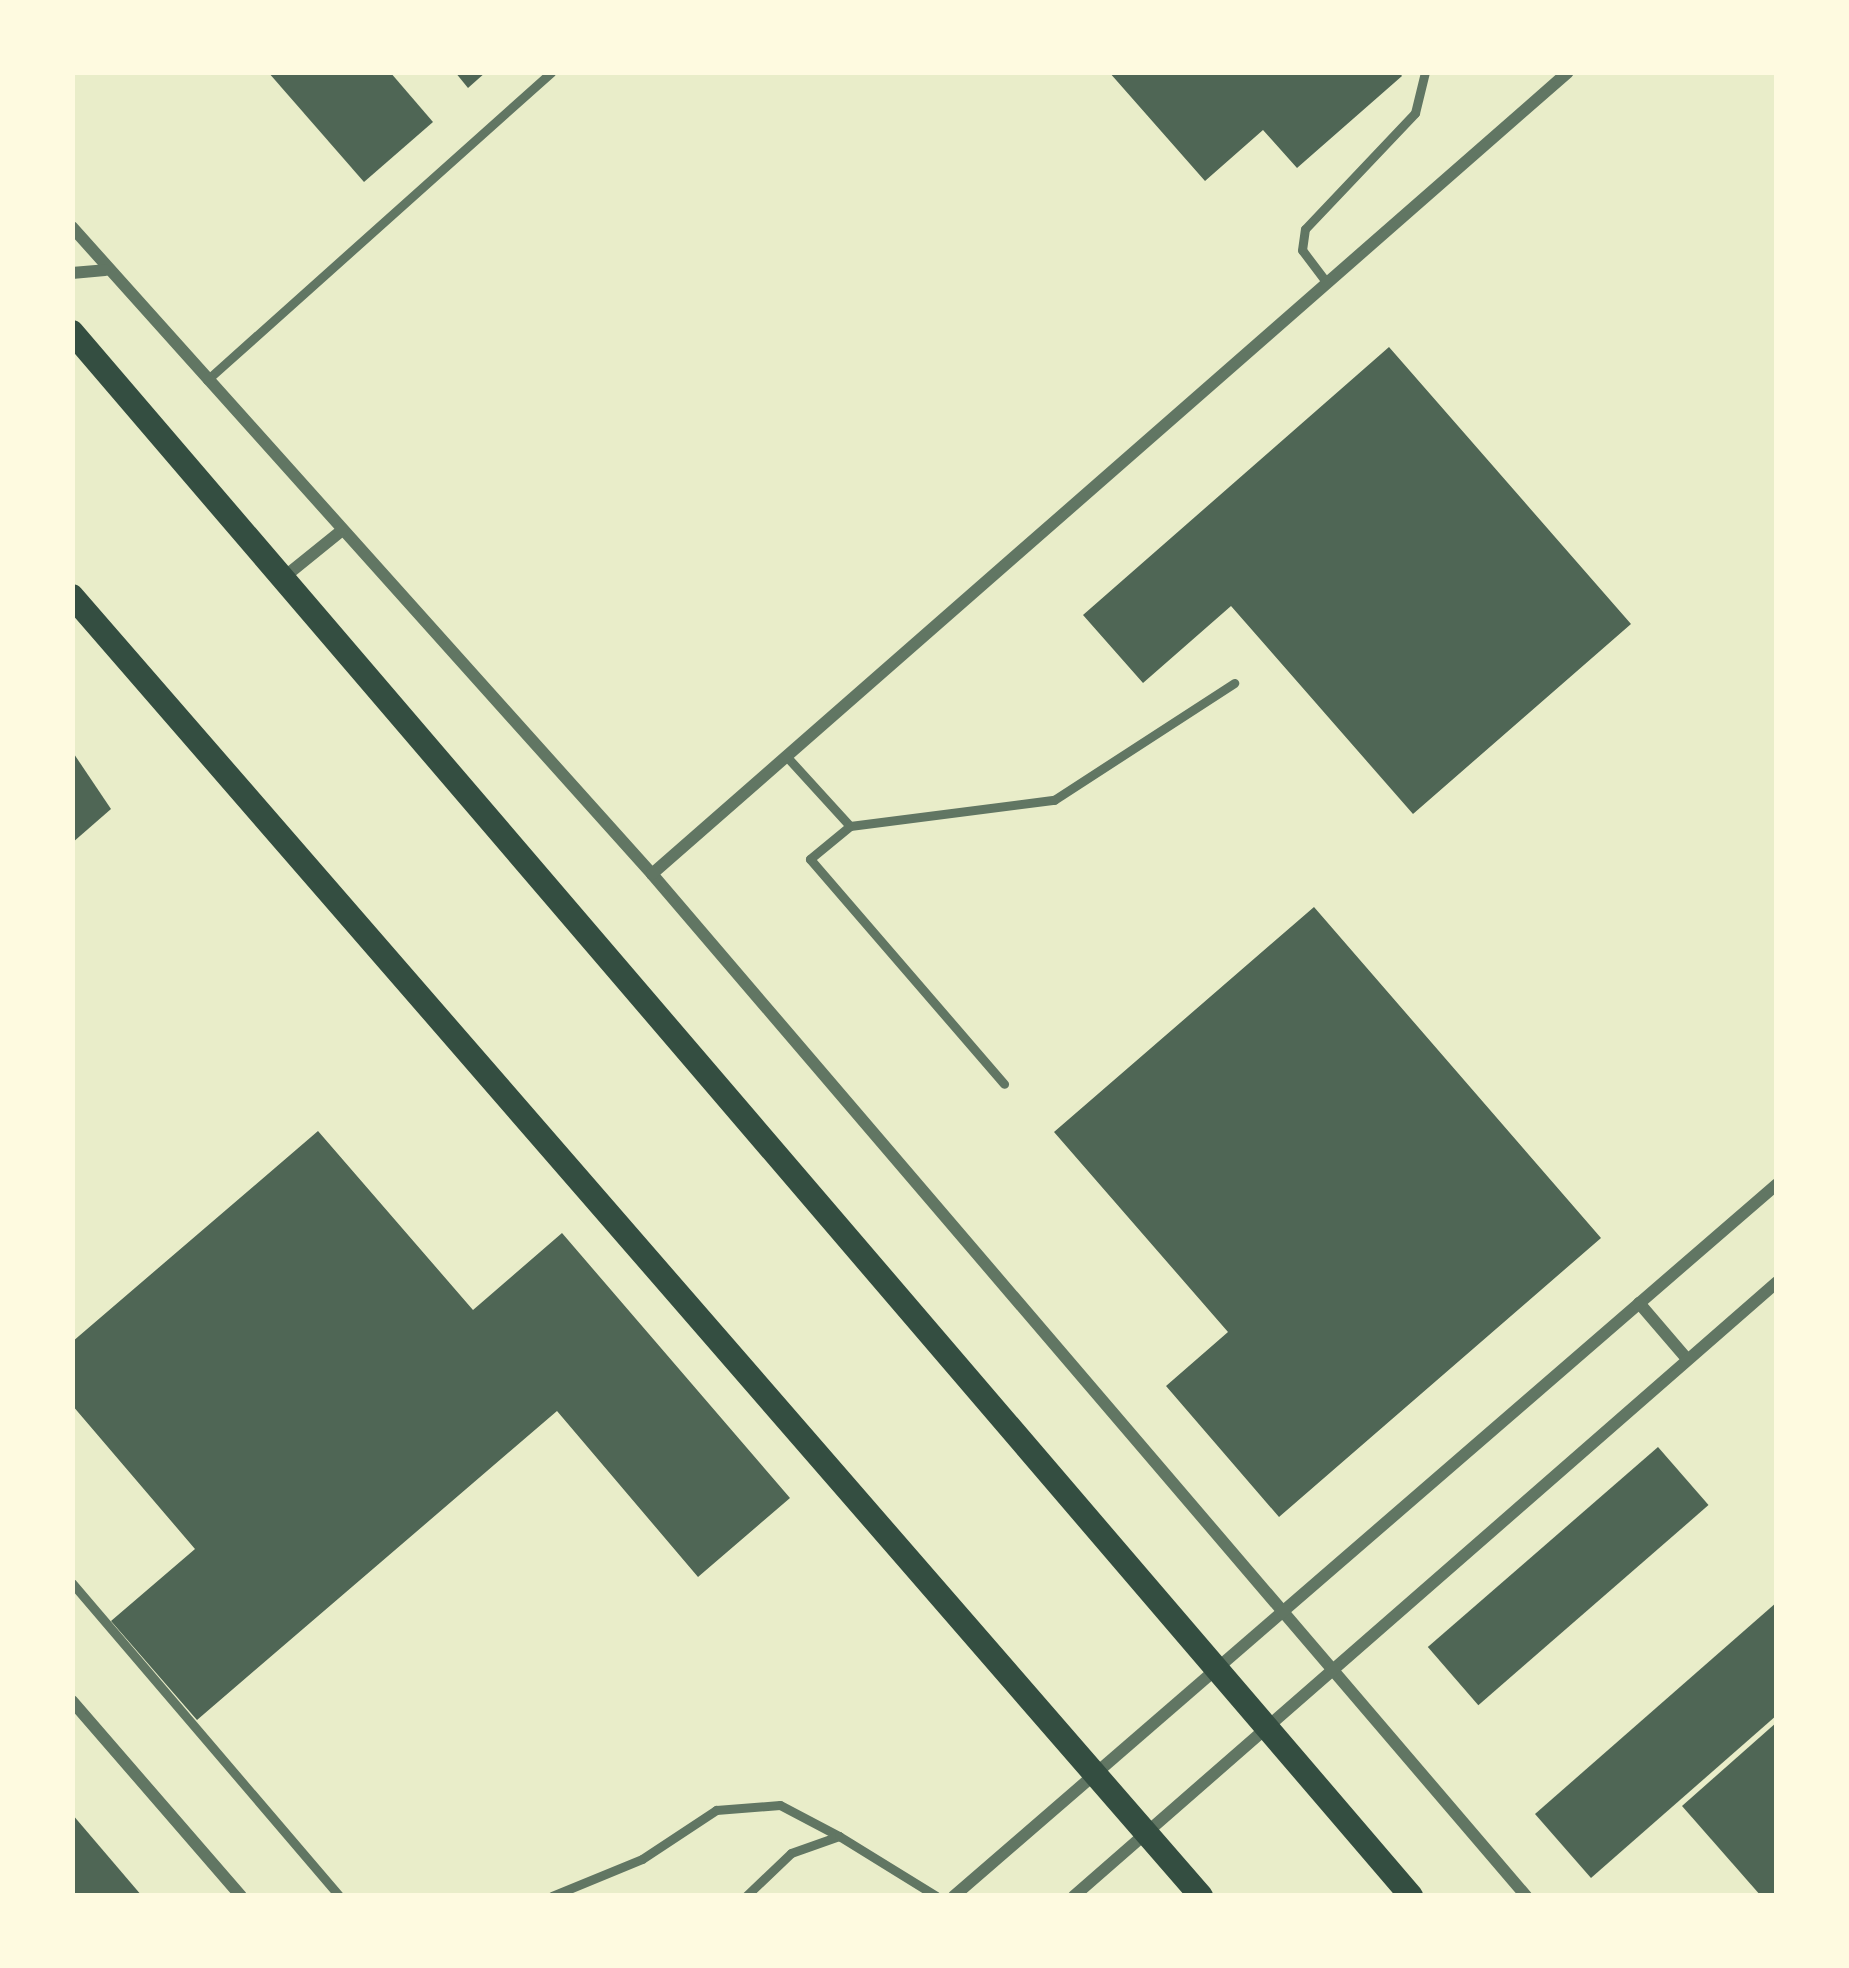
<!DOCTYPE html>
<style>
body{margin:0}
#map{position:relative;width:1849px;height:1968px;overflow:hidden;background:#e9edc9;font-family:"Public Sans",sans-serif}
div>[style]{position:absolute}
.building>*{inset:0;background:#4f6655;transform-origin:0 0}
.service>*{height:9px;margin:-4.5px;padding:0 4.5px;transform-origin:4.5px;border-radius:4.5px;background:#617663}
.minor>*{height:12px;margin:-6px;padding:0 6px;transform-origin:6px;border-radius:6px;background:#617663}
.secondary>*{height:24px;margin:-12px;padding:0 12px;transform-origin:12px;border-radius:12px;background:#344e41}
span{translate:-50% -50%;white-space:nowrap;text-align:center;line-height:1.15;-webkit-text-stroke:10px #fefae0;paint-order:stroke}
.frame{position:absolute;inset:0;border:75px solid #fefae0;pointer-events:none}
</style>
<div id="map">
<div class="building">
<div style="clip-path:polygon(268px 72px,390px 72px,433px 122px,364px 182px)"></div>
<div style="clip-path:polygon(455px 72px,486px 72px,468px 88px)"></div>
<div style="clip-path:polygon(1109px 72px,1399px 72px,1402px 76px,1297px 168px,1263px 130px,1205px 181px)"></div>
<div style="clip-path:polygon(1389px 347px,1631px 624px,1413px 814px,1231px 606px,1143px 683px,1083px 615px)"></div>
<div style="clip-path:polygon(72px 751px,111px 809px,72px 843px)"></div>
<div style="clip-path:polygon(1314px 907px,1601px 1238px,1279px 1517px,1166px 1386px,1228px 1332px,1054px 1132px)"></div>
<div style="clip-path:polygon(318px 1131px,473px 1310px,562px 1233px,790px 1498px,698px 1577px,557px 1411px,197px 1720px,111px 1621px,195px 1549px,72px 1405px,72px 1342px)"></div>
<div style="left:1658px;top:1447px;width:77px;height:305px;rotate:49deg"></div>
<div style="clip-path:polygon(1777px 1602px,1777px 1715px,1591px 1878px,1535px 1814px)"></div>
<div style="clip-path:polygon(1777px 1722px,1777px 1896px,1761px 1896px,1682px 1806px)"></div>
<div style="clip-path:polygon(72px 1814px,142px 1896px,72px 1896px)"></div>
</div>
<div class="service">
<div style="left:1327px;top:283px;width:41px;rotate:-127.1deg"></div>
<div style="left:1302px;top:250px;width:21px;rotate:-82deg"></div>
<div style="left:1305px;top:229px;width:160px;rotate:-46.5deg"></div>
<div style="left:1415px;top:113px;width:42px;rotate:-76.3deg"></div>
<div style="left:207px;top:380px;width:462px;rotate:-41.8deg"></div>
<div style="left:787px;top:757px;width:93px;rotate:47.6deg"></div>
<div style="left:850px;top:826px;width:52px;rotate:140.5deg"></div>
<div style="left:810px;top:859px;width:297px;rotate:49.2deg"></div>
<div style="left:850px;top:826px;width:206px;rotate:-7.3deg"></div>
<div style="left:1054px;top:800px;width:215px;rotate:-33deg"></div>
<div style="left:72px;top:1583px;width:411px;rotate:49.5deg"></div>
<div style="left:552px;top:1896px;width:97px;rotate:-22.3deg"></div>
<div style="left:642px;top:1859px;width:89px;rotate:-33.5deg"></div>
<div style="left:716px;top:1810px;width:64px;rotate:-4.5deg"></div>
<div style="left:780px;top:1805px;width:67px;rotate:27.7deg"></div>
<div style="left:746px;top:1896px;width:62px;rotate:-43.7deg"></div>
<div style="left:791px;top:1853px;width:51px;rotate:-19.5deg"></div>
<div style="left:839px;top:1836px;width:114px;rotate:31.7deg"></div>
</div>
<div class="minor">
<div style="left:72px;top:227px;width:869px;rotate:48.13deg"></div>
<div style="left:652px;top:874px;width:1345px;rotate:49.46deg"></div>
<div style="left:72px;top:273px;width:33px;rotate:-5deg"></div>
<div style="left:283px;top:578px;width:75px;rotate:-39deg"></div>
<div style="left:652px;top:874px;width:1217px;rotate:-41.2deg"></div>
<div style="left:1639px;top:1303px;width:74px;rotate:49.4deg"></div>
<div style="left:72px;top:1701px;width:258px;rotate:49.1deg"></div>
<div style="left:954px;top:1896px;width:1088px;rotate:-40.86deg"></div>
<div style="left:1074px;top:1896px;width:933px;rotate:-41.13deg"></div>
</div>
<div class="secondary">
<div style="left:72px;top:332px;width:2059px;rotate:49.43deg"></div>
<div style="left:72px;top:596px;width:1722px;rotate:49.03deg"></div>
</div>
<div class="frame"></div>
</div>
